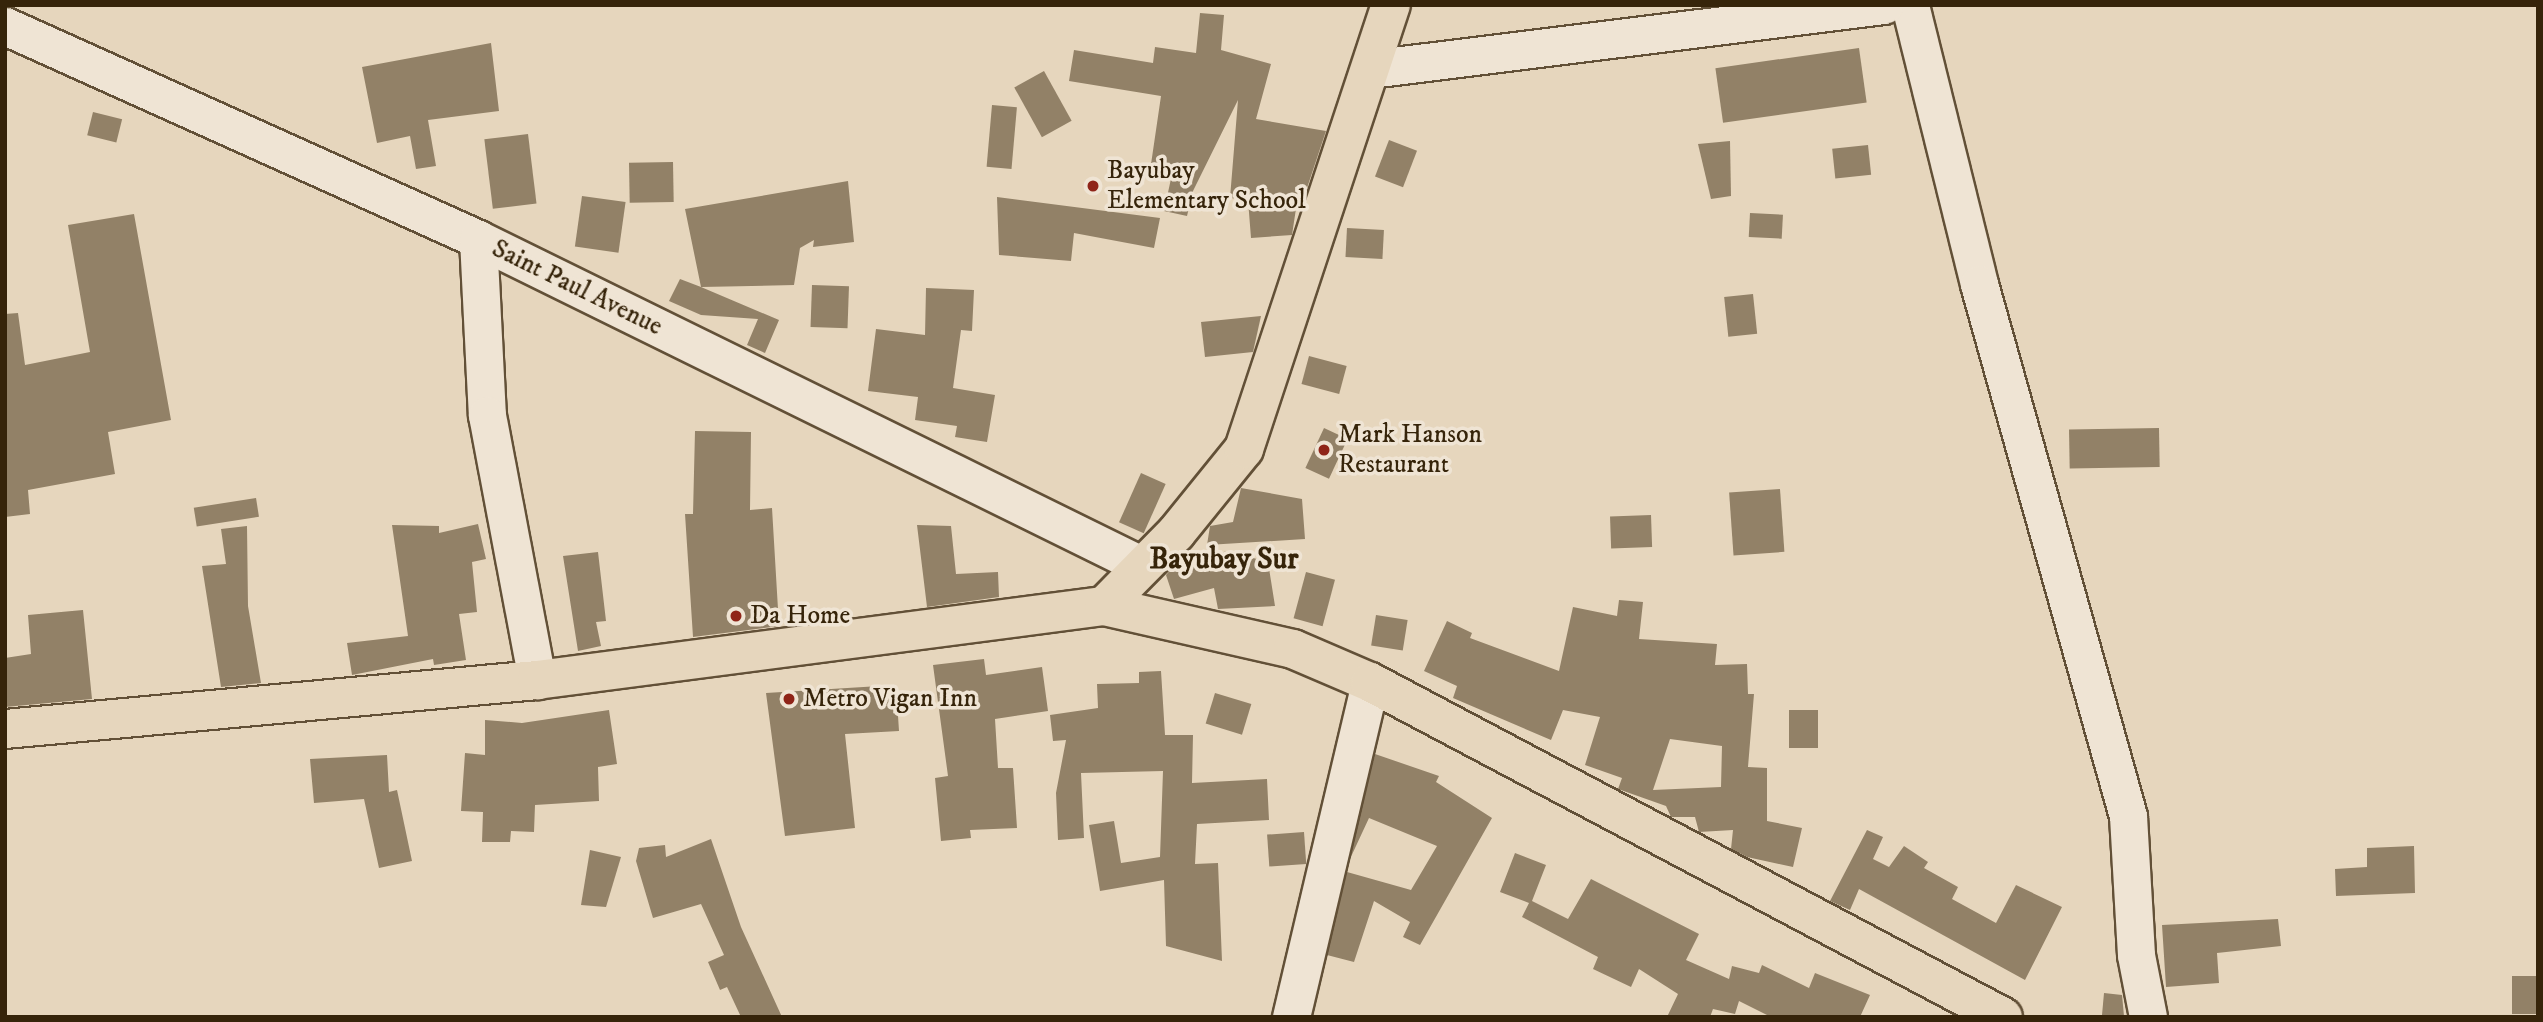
<!DOCTYPE html>
<style>
body{margin:0}
#map{position:relative;width:2543px;height:1022px;overflow:hidden;background:#e6d6bd;font-family:"IM FELL DW Pica",serif}
div>[style]{position:absolute}
.building>*{inset:0;background:#928167;transform-origin:0 0}
.roads{filter:drop-shadow(2px 0 #625037) drop-shadow(-2px 0 #625037) drop-shadow(0 2px #625037) drop-shadow(0 -2px #625037)}
.minor>*{height:37px;margin:-18.5px;padding:0 18.5px;transform-origin:18.5px;border-radius:18.5px;background:#efe4d4}
.major>*{height:38px;margin:-19px;padding:0 19px;transform-origin:19px;border-radius:19px;background:#e6d6bd}
.dots>*{width:19px;height:19px;translate:-50% -50%;box-sizing:border-box;border:4px solid #efe4d4;border-radius:50%}
span{translate:-50% -50%;white-space:nowrap;text-align:center;line-height:1.15;-webkit-text-stroke:7px #efe4d4;paint-order:stroke}
.poi-label{font-size:26px;color:#36240a}
.left{translate:0 -50%;text-align:left}
.street-label{font-size:26px;color:#36240a}
.quarter-label{font-size:30px;color:#36240a;font-weight:700}
.frame{position:absolute;inset:0;border:7px solid #36240a;pointer-events:none}
</style>
<div id="map">
<div class="building">
<div style="clip-path:polygon(1200px 13px,1224px 15px,1221px 50px,1271px 64px,1256px 119px,1326px 131px,1302px 203px,1297px 202px,1292px 235px,1251px 238px,1248px 200px,1230px 198px,1238px 100px,1193px 191px,1187px 216px,1164px 211px,1172px 174px,1150px 171px,1161px 96px,1069px 81px,1074px 50px,1153px 63px,1155px 47px,1196px 53px)"></div>
<div style="clip-path:polygon(491px 43px,499px 111px,428px 120px,436px 166px,416px 169px,410px 136px,377px 143px,362px 67px)"></div>
<div style="left:1859px;top:48px;width:55px;height:145px;rotate:82deg"></div>
<div style="left:1044px;top:71px;width:57px;height:34px;rotate:61deg"></div>
<div style="left:992px;top:105px;width:25px;height:62px;rotate:5deg"></div>
<div style="left:93px;top:112px;width:30px;height:24px;rotate:14deg"></div>
<div style="left:528px;top:134px;width:70px;height:44px;rotate:83deg"></div>
<div style="left:1389px;top:140px;width:30px;height:39px;rotate:21deg"></div>
<div style="clip-path:polygon(1730px 141px,1731px 196px,1711px 199px,1698px 144px)"></div>
<div style="left:1868px;top:145px;width:30px;height:36px;rotate:84deg"></div>
<div style="left:673px;top:162px;width:40px;height:44px;rotate:89deg"></div>
<div style="clip-path:polygon(848px 181px,854px 242px,813px 247px,814px 240px,800px 248px,794px 285px,701px 287px,779px 320px,765px 353px,747px 345px,758px 319px,701px 315px,669px 301px,680px 279px,701px 287px,685px 209px)"></div>
<div style="left:582px;top:196px;width:44px;height:51px;rotate:8deg"></div>
<div style="clip-path:polygon(997px 197px,1160px 218px,1154px 248px,1074px 233px,1071px 261px,999px 255px)"></div>
<div style="left:1750px;top:213px;width:33px;height:24px;rotate:3deg"></div>
<div style="clip-path:polygon(134px 214px,171px 420px,108px 432px,115px 474px,28px 490px,30px 514px,5px 517px,5px 314px,18px 313px,25px 365px,90px 352px,68px 225px)"></div>
<div style="left:1347px;top:228px;width:37px;height:29px;rotate:3deg"></div>
<div style="left:812px;top:285px;width:37px;height:42px;rotate:2deg"></div>
<div style="clip-path:polygon(926px 288px,974px 290px,972px 331px,961px 330px,953px 388px,995px 395px,987px 442px,955px 437px,957px 426px,915px 420px,918px 397px,868px 391px,876px 329px,925px 335px)"></div>
<div style="left:1753px;top:294px;width:40px;height:29px;rotate:84deg"></div>
<div style="clip-path:polygon(1261px 316px,1253px 352px,1205px 357px,1201px 322px)"></div>
<div style="left:1309px;top:356px;width:39px;height:29px;rotate:15deg"></div>
<div style="left:1324px;top:428px;width:26px;height:44px;rotate:25deg"></div>
<div style="left:2159px;top:428px;width:39px;height:90px;rotate:89deg"></div>
<div style="clip-path:polygon(695px 431px,751px 432px,750px 510px,772px 508px,779px 626px,693px 637px,685px 514px,693px 514px)"></div>
<div style="left:1141px;top:473px;width:27px;height:54px;rotate:24deg"></div>
<div style="clip-path:polygon(1241px 488px,1302px 499px,1305px 539px,1207px 545px,1210px 526px,1233px 522px)"></div>
<div style="left:1780px;top:489px;width:63px;height:51px;rotate:86deg"></div>
<div style="left:256px;top:498px;width:19px;height:63px;rotate:81deg"></div>
<div style="left:1651px;top:515px;width:32px;height:41px;rotate:88deg"></div>
<div style="clip-path:polygon(478px 524px,486px 559px,472px 562px,477px 612px,459px 614px,466px 660px,434px 665px,433px 659px,352px 675px,347px 643px,408px 636px,392px 525px,439px 526px,439px 533px)"></div>
<div style="clip-path:polygon(917px 525px,951px 526px,956px 574px,998px 572px,999px 597px,927px 607px)"></div>
<div style="clip-path:polygon(247px 526px,248px 606px,261px 683px,221px 687px,202px 566px,226px 564px,221px 529px)"></div>
<div style="clip-path:polygon(1227px 551px,1268px 562px,1275px 606px,1218px 609px,1214px 588px,1174px 599px,1166px 575px,1172px 568px)"></div>
<div style="clip-path:polygon(598px 552px,606px 621px,596px 622px,601px 646px,578px 651px,563px 556px)"></div>
<div style="left:1306px;top:572px;width:30px;height:48px;rotate:15deg"></div>
<div style="clip-path:polygon(evenodd,1619px 600px,1643px 602px,1639px 639px,1717px 644px,1715px 665px,1747px 664px,1748px 694px,1754px 694px,1748px 767px,1767px 768px,1767px 821px,1802px 828px,1793px 867px,1747px 857px,1731px 849px,1733px 830px,1699px 832px,1695px 817px,1671px 817px,1666px 806px,1618px 789px,1622px 778px,1585px 765px,1600px 717px,1563px 710px,1551px 740px,1453px 698px,1457px 686px,1424px 671px,1447px 621px,1472px 633px,1470px 638px,1559px 671px,1573px 607px,1617px 616px,1619px 600px,1670px 739px,1722px 746px,1721px 787px,1653px 790px,1670px 739px)"></div>
<div style="clip-path:polygon(83px 610px,92px 699px,5px 707px,5px 658px,31px 654px,28px 615px)"></div>
<div style="left:1376px;top:615px;width:32px;height:31px;rotate:9deg"></div>
<div style="clip-path:polygon(984px 659px,986px 675px,1042px 667px,1048px 711px,995px 719px,998px 768px,1013px 768px,1017px 828px,970px 830px,971px 838px,941px 841px,935px 778px,948px 776px,933px 665px)"></div>
<div style="clip-path:polygon(1161px 671px,1165px 735px,1193px 735px,1192px 783px,1267px 779px,1269px 820px,1197px 824px,1195px 864px,1218px 863px,1222px 961px,1166px 946px,1164px 880px,1100px 891px,1089px 825px,1114px 821px,1121px 863px,1160px 857px,1163px 771px,1081px 773px,1084px 838px,1058px 840px,1056px 793px,1066px 740px,1053px 741px,1050px 715px,1098px 708px,1097px 684px,1139px 683px,1139px 672px)"></div>
<div style="clip-path:polygon(896px 685px,899px 731px,845px 734px,855px 828px,785px 836px,766px 693px)"></div>
<div style="left:1215px;top:693px;width:38px;height:32px;rotate:17deg"></div>
<div style="clip-path:polygon(609px 710px,617px 764px,598px 767px,599px 801px,535px 805px,534px 832px,511px 831px,510px 842px,482px 842px,483px 812px,461px 811px,465px 753px,485px 755px,485px 720px,522px 723px)"></div>
<div style="left:1789px;top:710px;width:29px;height:38px"></div>
<div style="clip-path:polygon(1375px 754px,1439px 776px,1436px 782px,1492px 818px,1420px 945px,1403px 937px,1410px 922px,1374px 901px,1354px 962px,1327px 955px,1347px 872px,1411px 890px,1437px 846px,1369px 818px,1349px 861px)"></div>
<div style="clip-path:polygon(387px 755px,389px 792px,397px 790px,412px 861px,379px 868px,364px 799px,314px 803px,310px 759px)"></div>
<div style="clip-path:polygon(1867px 830px,1883px 837px,1873px 859px,1889px 867px,1904px 846px,1928px 862px,1924px 868px,1958px 887px,1952px 899px,1996px 923px,2016px 885px,2062px 907px,2025px 980px,1859px 889px,1850px 910px,1830px 901px)"></div>
<div style="left:1304px;top:832px;width:32px;height:37px;rotate:86deg"></div>
<div style="clip-path:polygon(711px 839px,741px 927px,782px 1017px,741px 1017px,727px 987px,720px 990px,708px 962px,724px 955px,701px 904px,653px 918px,636px 861px,639px 848px,665px 845px,666px 857px)"></div>
<div style="clip-path:polygon(2414px 846px,2415px 893px,2336px 896px,2335px 869px,2367px 867px,2367px 848px)"></div>
<div style="clip-path:polygon(590px 850px,621px 857px,606px 907px,581px 905px)"></div>
<div style="clip-path:polygon(1515px 853px,1546px 865px,1532px 901px,1568px 919px,1591px 879px,1699px 934px,1686px 960px,1729px 979px,1732px 966px,1759px 973px,1762px 965px,1809px 988px,1815px 973px,1870px 995px,1860px 1017px,1771px 1017px,1739px 1001px,1735px 1014px,1713px 1009px,1710px 1017px,1667px 1017px,1678px 994px,1639px 969px,1631px 987px,1593px 969px,1598px 957px,1522px 917px,1529px 903px,1500px 892px)"></div>
<div style="clip-path:polygon(2278px 919px,2281px 946px,2217px 953px,2219px 983px,2166px 987px,2162px 925px)"></div>
<div style="left:2538px;top:976px;width:38px;height:26px;rotate:90deg"></div>
<div style="clip-path:polygon(2104px 993px,2122px 995px,2124px 1016px,2102px 1015px)"></div>
</div>
<div class="roads">
<div class="minor">
<div style="left:1910px;top:5px;width:287px;rotate:76.1deg"></div>
<div style="left:1979px;top:284px;width:552px;rotate:74.35deg"></div>
<div style="left:2128px;top:816px;width:139px;rotate:86.7deg"></div>
<div style="left:2136px;top:955px;width:63px;rotate:79deg"></div>
<div style="left:5px;top:26px;width:519px;rotate:24.24deg"></div>
<div style="left:478px;top:239px;width:739px;rotate:26.18deg"></div>
<div style="left:1370px;top:69px;width:518px;rotate:-7.1deg"></div>
<div style="left:478px;top:239px;width:176px;rotate:87.1deg"></div>
<div style="left:487px;top:415px;width:270px;rotate:79.3deg"></div>
<div style="left:1291px;top:1017px;width:344px;rotate:-76.7deg"></div>
</div>
<div class="major">
<div style="left:1104px;top:606px;width:103px;rotate:-45.4deg"></div>
<div style="left:1176px;top:533px;width:108px;rotate:-51deg"></div>
<div style="left:1244px;top:449px;width:468px;rotate:-71.7deg"></div>
<div style="left:5px;top:729px;width:534px;rotate:-5.26deg"></div>
<div style="left:537px;top:680px;width:572px;rotate:-7.44deg"></div>
<div style="left:1104px;top:606px;width:194px;rotate:12.8deg"></div>
<div style="left:1293px;top:649px;width:84px;rotate:23.2deg"></div>
<div style="left:1370px;top:682px;width:716px;rotate:27.89deg"></div>
</div>
</div>
<div class="dots">
<div style="left:1093px;top:186px;background:#8f2418"></div>
<div style="left:1324px;top:450px;background:#8f2418"></div>
<div style="left:736px;top:616px;background:#8f2418"></div>
<div style="left:789px;top:699px;background:#8f2418"></div>
</div>
<div class="poi-label">
<span class="left" style="left:1107px;top:186px">Bayubay<br>Elementary School</span>
<span class="left" style="left:1338px;top:450px">Mark Hanson<br>Restaurant</span>
<span class="left" style="left:750px;top:616px">Da Home</span>
<span class="left" style="left:803px;top:699px">Metro Vigan Inn</span>
</div>
<div class="street-label">
<span style="left:577px;top:288px;rotate:26deg">Saint Paul Avenue</span>
</div>
<div class="quarter-label">
<span style="left:1224px;top:560px">Bayubay Sur</span>
</div>
<div class="frame"></div>
</div>
